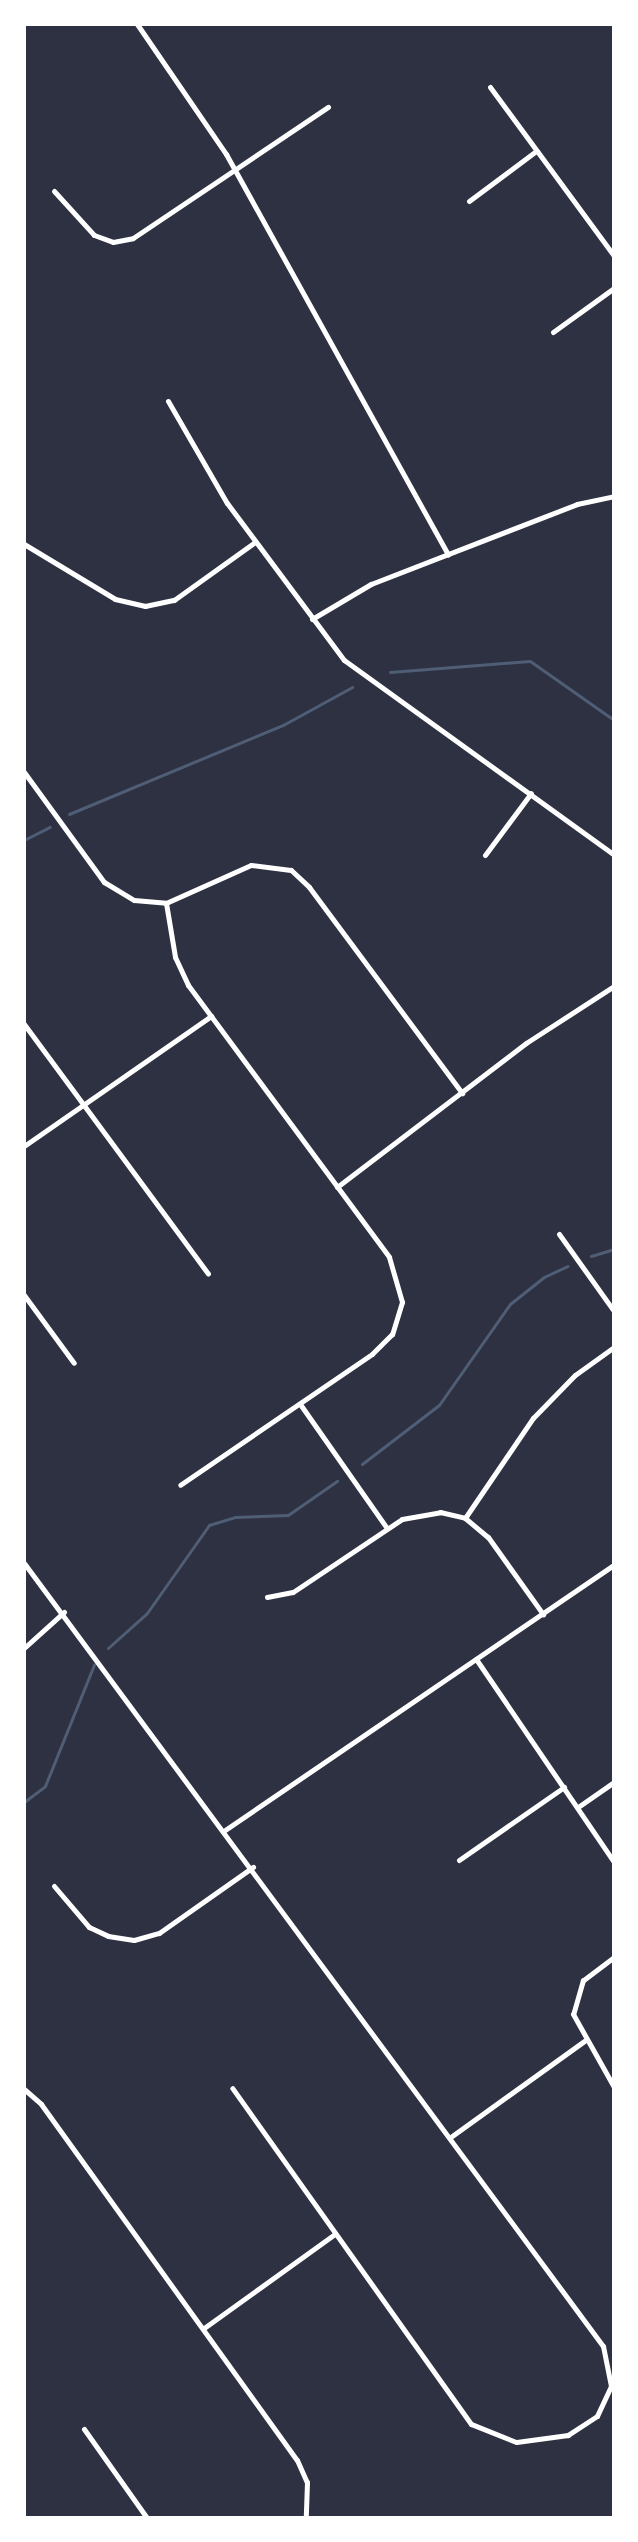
<!DOCTYPE html>
<style>
body{margin:0}
#map{position:relative;width:638px;height:2542px;overflow:hidden;background:#2d3142;font-family:Commissioner,sans-serif}
div>[style]{position:absolute}
.stream>*{height:3px;margin:-1.5px;padding:0 1.5px;transform-origin:1.5px;border-radius:1.5px;background:#4f5d75}
.minor>*{height:5px;margin:-2.5px;padding:0 2.5px;transform-origin:2.5px;border-radius:2.5px;background:#fff}
span{translate:-50% -50%;white-space:nowrap;text-align:center;line-height:1.15;-webkit-text-stroke:6px #fff;paint-order:stroke}
.frame{position:absolute;inset:0;border:26px solid #fff;pointer-events:none}
</style>
<div id="map">
<div class="stream">
<div style="left:390px;top:672px;width:140px;rotate:-4.5deg"></div>
<div style="left:530px;top:661px;width:103px;rotate:35.1deg"></div>
<div style="left:69px;top:814px;width:232px;rotate:-22.6deg"></div>
<div style="left:283px;top:725px;width:79px;rotate:-28.8deg"></div>
<div style="left:24px;top:840px;width:29px;rotate:-27deg"></div>
<div style="left:591px;top:1256px;width:24px;rotate:-17deg"></div>
<div style="left:362px;top:1464px;width:97px;rotate:-37.5deg"></div>
<div style="left:439px;top:1405px;width:123px;rotate:-54.9deg"></div>
<div style="left:510px;top:1304px;width:43px;rotate:-38.5deg"></div>
<div style="left:544px;top:1277px;width:26px;rotate:-25deg"></div>
<div style="left:108px;top:1648px;width:52px;rotate:-41.9deg"></div>
<div style="left:147px;top:1613px;width:108px;rotate:-54.8deg"></div>
<div style="left:209px;top:1525px;width:27px;rotate:-17deg"></div>
<div style="left:235px;top:1517px;width:53px;rotate:-2.2deg"></div>
<div style="left:288px;top:1515px;width:60px;rotate:-34.8deg"></div>
<div style="left:24px;top:1802px;width:26px;rotate:-37deg"></div>
<div style="left:45px;top:1786px;width:131px;rotate:-68deg"></div>
</div>
<div class="minor">
<div style="left:137px;top:24px;width:158px;rotate:55.6deg"></div>
<div style="left:226px;top:154px;width:458px;rotate:61deg"></div>
<div style="left:490px;top:87px;width:210px;rotate:53.7deg"></div>
<div style="left:54px;top:191px;width:59px;rotate:47.7deg"></div>
<div style="left:94px;top:235px;width:20px;rotate:20deg"></div>
<div style="left:113px;top:242px;width:20px;rotate:-11deg"></div>
<div style="left:133px;top:238px;width:235px;rotate:-33.9deg"></div>
<div style="left:469px;top:201px;width:84px;rotate:-36.7deg"></div>
<div style="left:553px;top:332px;width:75px;rotate:-35.8deg"></div>
<div style="left:168px;top:401px;width:118px;rotate:60deg"></div>
<div style="left:227px;top:503px;width:196px;rotate:53.3deg"></div>
<div style="left:344px;top:660px;width:333px;rotate:35.8deg"></div>
<div style="left:24px;top:544px;width:106px;rotate:31.1deg"></div>
<div style="left:115px;top:599px;width:31px;rotate:13deg"></div>
<div style="left:145px;top:606px;width:30px;rotate:-12deg"></div>
<div style="left:174px;top:600px;width:100px;rotate:-35.6deg"></div>
<div style="left:312px;top:619px;width:69px;rotate:-30.7deg"></div>
<div style="left:371px;top:584px;width:221px;rotate:-21.2deg"></div>
<div style="left:577px;top:504px;width:38px;rotate:-12deg"></div>
<div style="left:24px;top:772px;width:136px;rotate:54deg"></div>
<div style="left:104px;top:882px;width:35px;rotate:31deg"></div>
<div style="left:134px;top:900px;width:32px;rotate:5deg"></div>
<div style="left:166px;top:903px;width:93px;rotate:-24.1deg"></div>
<div style="left:251px;top:865px;width:40px;rotate:7.1deg"></div>
<div style="left:291px;top:870px;width:25px;rotate:43deg"></div>
<div style="left:309px;top:887px;width:257px;rotate:53.4deg"></div>
<div style="left:485px;top:855px;width:77px;rotate:-53.4deg"></div>
<div style="left:166px;top:903px;width:55px;rotate:80.5deg"></div>
<div style="left:175px;top:957px;width:31px;rotate:65deg"></div>
<div style="left:188px;top:985px;width:338px;rotate:53.5deg"></div>
<div style="left:389px;top:1257px;width:47px;rotate:73.9deg"></div>
<div style="left:402px;top:1302px;width:34px;rotate:107deg"></div>
<div style="left:392px;top:1334px;width:28px;rotate:135deg"></div>
<div style="left:372px;top:1354px;width:232px;rotate:145.7deg"></div>
<div style="left:24px;top:1024px;width:310px;rotate:53.6deg"></div>
<div style="left:24px;top:1146px;width:228px;rotate:-34.8deg"></div>
<div style="left:337px;top:1187px;width:238px;rotate:-37.3deg"></div>
<div style="left:526px;top:1043px;width:105px;rotate:-32.9deg"></div>
<div style="left:559px;top:1234px;width:95px;rotate:54.5deg"></div>
<div style="left:24px;top:1295px;width:84px;rotate:53.7deg"></div>
<div style="left:300px;top:1404px;width:150px;rotate:55deg"></div>
<div style="left:465px;top:1518px;width:121px;rotate:-55.8deg"></div>
<div style="left:533px;top:1418px;width:60px;rotate:-45.7deg"></div>
<div style="left:575px;top:1375px;width:48px;rotate:-35.7deg"></div>
<div style="left:24px;top:1563px;width:974px;rotate:53.52deg"></div>
<div style="left:603px;top:2346px;width:41px;rotate:78.7deg"></div>
<div style="left:611px;top:2386px;width:33px;rotate:115deg"></div>
<div style="left:597px;top:2416px;width:35px;rotate:147deg"></div>
<div style="left:568px;top:2435px;width:52px;rotate:172.3deg"></div>
<div style="left:516px;top:2442px;width:48px;rotate:-158.2deg"></div>
<div style="left:471px;top:2424px;width:412px;rotate:-125.4deg"></div>
<div style="left:267px;top:1597px;width:26px;rotate:-11deg"></div>
<div style="left:293px;top:1592px;width:131px;rotate:-33.8deg"></div>
<div style="left:402px;top:1519px;width:39px;rotate:-10deg"></div>
<div style="left:440px;top:1512px;width:26px;rotate:13deg"></div>
<div style="left:465px;top:1518px;width:30px;rotate:40deg"></div>
<div style="left:488px;top:1537px;width:95px;rotate:54.5deg"></div>
<div style="left:24px;top:1648px;width:54px;rotate:-42deg"></div>
<div style="left:476px;top:1659px;width:245px;rotate:55.8deg"></div>
<div style="left:578px;top:1807px;width:44px;rotate:-34.8deg"></div>
<div style="left:225px;top:1830px;width:471px;rotate:-34.3deg"></div>
<div style="left:459px;top:1860px;width:128px;rotate:-34.8deg"></div>
<div style="left:54px;top:1886px;width:54px;rotate:49.5deg"></div>
<div style="left:89px;top:1927px;width:21px;rotate:25deg"></div>
<div style="left:108px;top:1936px;width:26px;rotate:9deg"></div>
<div style="left:134px;top:1940px;width:26px;rotate:-16deg"></div>
<div style="left:159px;top:1933px;width:115px;rotate:-35.1deg"></div>
<div style="left:614px;top:1957px;width:39px;rotate:143deg"></div>
<div style="left:583px;top:1980px;width:35px;rotate:106deg"></div>
<div style="left:573px;top:2014px;width:84px;rotate:60.7deg"></div>
<div style="left:24px;top:2089px;width:23px;rotate:41deg"></div>
<div style="left:41px;top:2104px;width:438px;rotate:54.3deg"></div>
<div style="left:297px;top:2460px;width:24px;rotate:66deg"></div>
<div style="left:307px;top:2482px;width:36px;rotate:92deg"></div>
<div style="left:452px;top:2136px;width:163px;rotate:-35.7deg"></div>
<div style="left:204px;top:2328px;width:161px;rotate:-35.7deg"></div>
<div style="left:84px;top:2429px;width:109px;rotate:54.7deg"></div>
</div>
<div class="frame"></div>
</div>
